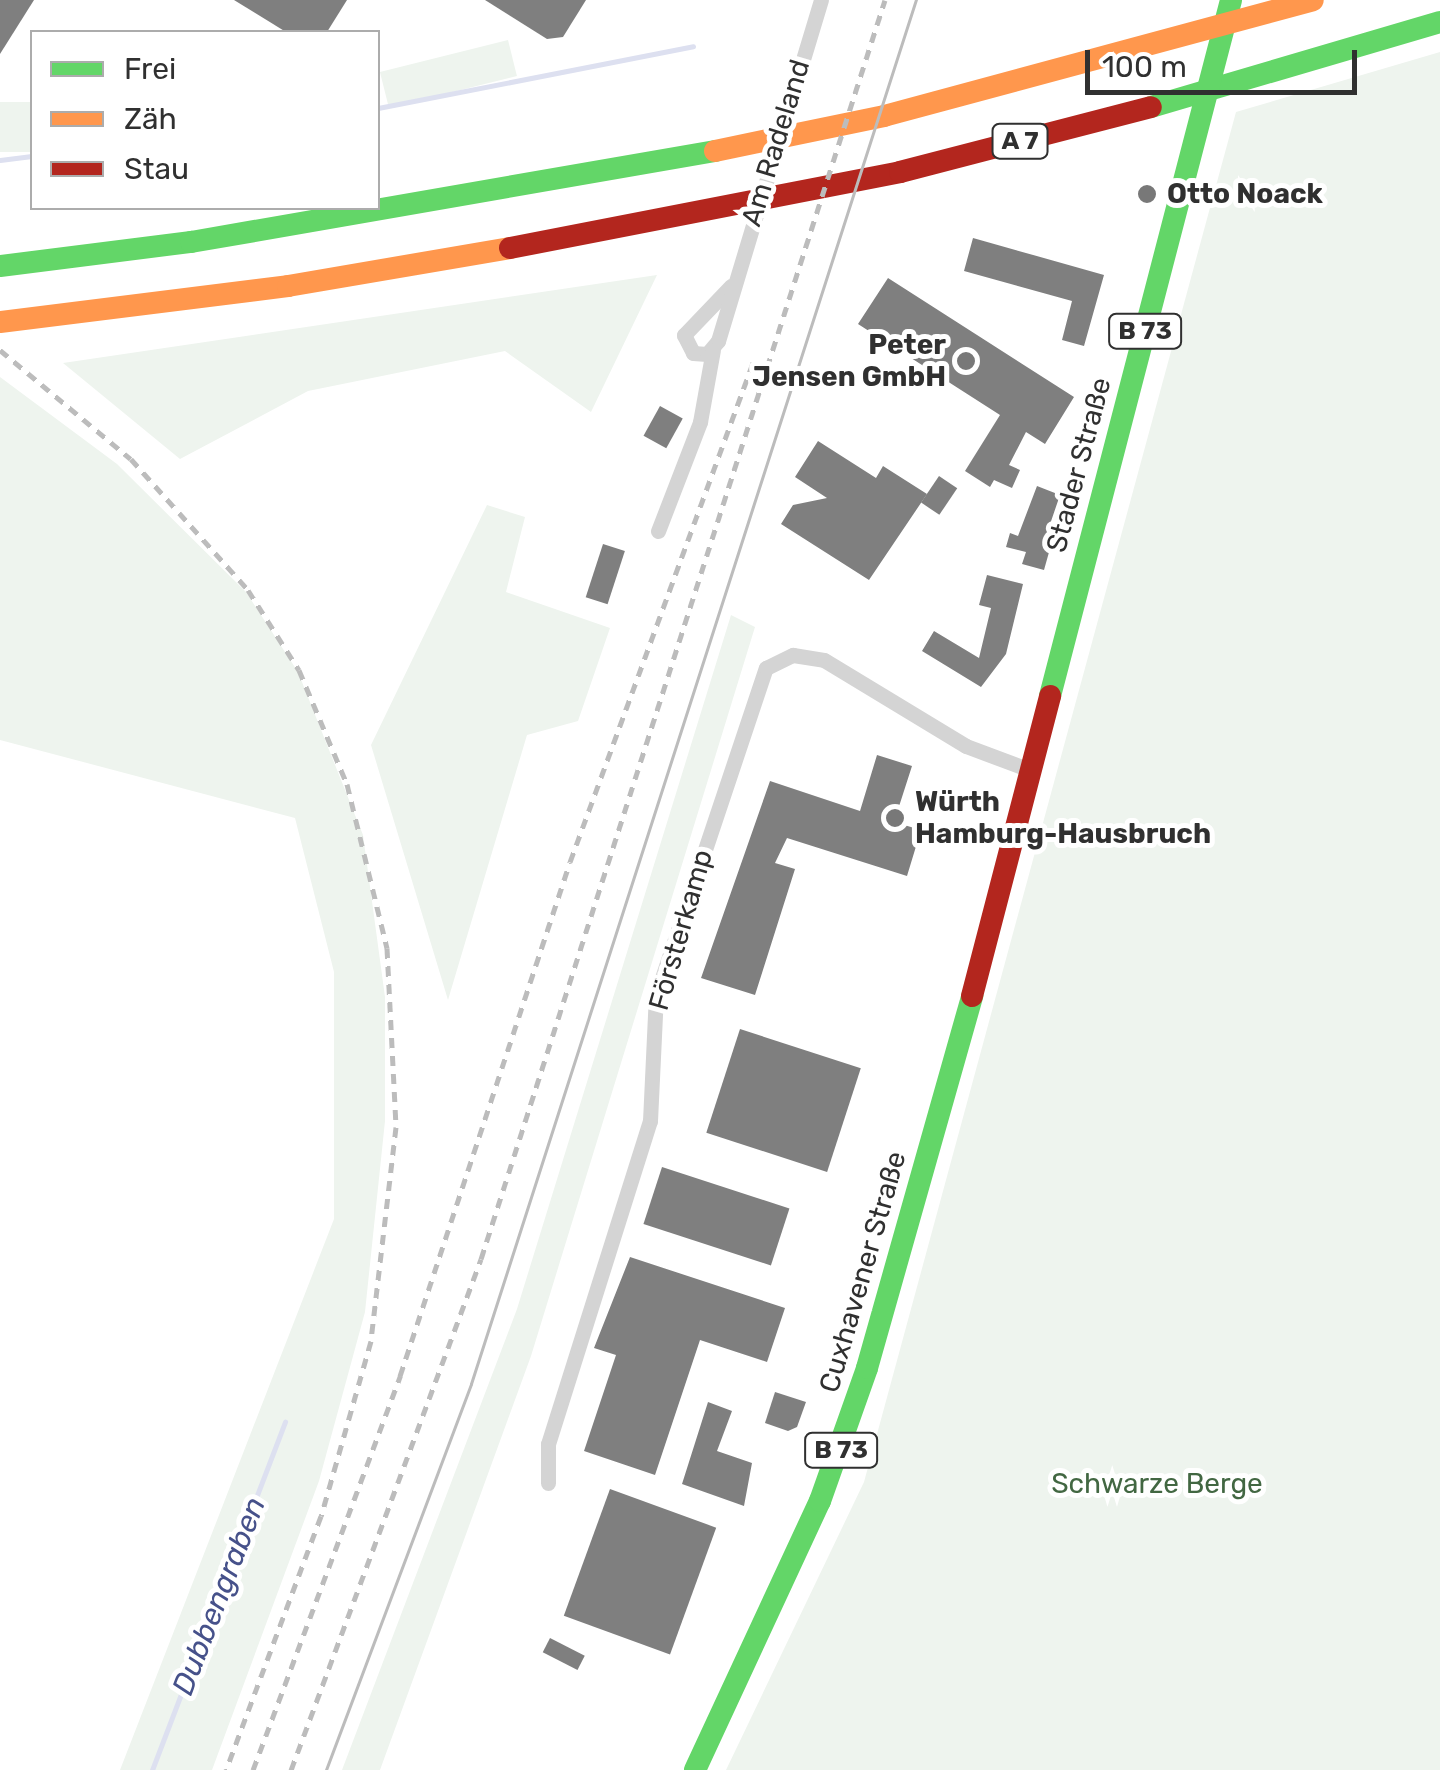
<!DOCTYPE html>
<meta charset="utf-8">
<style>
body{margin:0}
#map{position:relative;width:1440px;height:1770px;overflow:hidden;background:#fff;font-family:Rubik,sans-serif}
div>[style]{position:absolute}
.green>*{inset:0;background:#eef4ee;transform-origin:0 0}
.stream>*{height:5px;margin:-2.5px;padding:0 2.5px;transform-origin:2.5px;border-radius:2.5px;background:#dde0f0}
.building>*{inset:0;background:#7f7f7f;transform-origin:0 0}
.street>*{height:15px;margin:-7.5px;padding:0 7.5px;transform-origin:7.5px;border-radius:7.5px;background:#d4d4d4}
.fast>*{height:22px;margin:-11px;padding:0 11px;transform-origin:11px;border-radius:11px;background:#63d668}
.slow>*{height:22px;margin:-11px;padding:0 11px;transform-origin:11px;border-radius:11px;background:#ff974d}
.jam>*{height:22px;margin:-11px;padding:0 11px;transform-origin:11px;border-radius:11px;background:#b3261e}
.tram>*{height:2.5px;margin:-1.25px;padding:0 1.25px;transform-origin:1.25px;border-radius:1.25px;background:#bcbcbc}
.rail>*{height:5px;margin-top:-2.5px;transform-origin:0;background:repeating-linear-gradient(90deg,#bcbcbc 0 10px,transparent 0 18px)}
.dots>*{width:28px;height:28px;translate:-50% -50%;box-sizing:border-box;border:5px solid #fff;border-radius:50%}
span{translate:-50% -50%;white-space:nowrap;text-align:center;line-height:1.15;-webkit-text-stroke:10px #fff;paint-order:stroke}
.shield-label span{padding:2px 8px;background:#fff;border:2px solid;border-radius:8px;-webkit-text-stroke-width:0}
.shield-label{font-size:25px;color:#303030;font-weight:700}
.street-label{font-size:28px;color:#303030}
.poi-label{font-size:28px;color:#303030;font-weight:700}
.left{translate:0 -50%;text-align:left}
.right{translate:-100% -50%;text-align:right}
.park-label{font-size:28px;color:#426742}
.water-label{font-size:30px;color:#46518a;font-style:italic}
.legend{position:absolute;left:30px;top:30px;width:350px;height:180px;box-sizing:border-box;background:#fff;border:2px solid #acacac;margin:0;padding:12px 18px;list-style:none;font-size:30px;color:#303030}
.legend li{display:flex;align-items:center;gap:20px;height:50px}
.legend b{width:50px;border:2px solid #acacac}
.scale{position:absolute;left:1085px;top:50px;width:272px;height:45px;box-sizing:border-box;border:5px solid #303030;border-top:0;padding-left:12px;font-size:30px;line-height:35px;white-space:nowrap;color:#303030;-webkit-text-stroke:8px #fff;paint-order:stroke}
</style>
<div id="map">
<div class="green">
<div style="left:508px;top:40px;width:37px;height:132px;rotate:76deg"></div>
<div style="clip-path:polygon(1440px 52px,1440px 1770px,726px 1770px,864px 1482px,1236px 112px)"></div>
<div style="left:32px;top:102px;width:50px;height:32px;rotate:90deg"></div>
<div style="clip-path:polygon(657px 275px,591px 412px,505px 351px,308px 391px,180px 459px,63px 363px)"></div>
<div style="clip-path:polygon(0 377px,117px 464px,246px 592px,298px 672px,363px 835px,385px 997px,385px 1121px,365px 1312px,319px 1481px,212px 1770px,120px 1770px,334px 1219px,334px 972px,295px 818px,0 740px)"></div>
<div style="clip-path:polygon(487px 505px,525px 517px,506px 592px,610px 628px,578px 721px,527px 735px,448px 1000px,371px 745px)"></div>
<div style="clip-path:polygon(731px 615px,755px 627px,531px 1356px,380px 1770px,342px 1770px,517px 1309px)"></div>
</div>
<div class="stream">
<div style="left:378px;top:108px;width:321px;rotate:-11.1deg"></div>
<div style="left:0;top:160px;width:32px;rotate:-7deg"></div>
<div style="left:152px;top:1770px;width:373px;rotate:-69.1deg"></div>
</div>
<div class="building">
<div style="clip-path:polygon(0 0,34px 0,0 54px)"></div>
<div style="clip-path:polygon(234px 0,347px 0,327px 32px,286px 32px)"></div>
<div style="clip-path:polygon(485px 0,586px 0,563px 37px,547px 39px)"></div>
<div style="clip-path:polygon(973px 238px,1104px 275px,1084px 346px,1062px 340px,1072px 301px,964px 271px)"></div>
<div style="clip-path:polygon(888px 278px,1074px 397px,1045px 444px,1026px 432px,1009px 465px,1020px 470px,1012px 488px,994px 480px,990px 487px,965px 471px,1000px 415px,858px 324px)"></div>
<div style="left:660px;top:406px;width:26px;height:34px;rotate:29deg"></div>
<div style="clip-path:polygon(818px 441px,876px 478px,883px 466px,927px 494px,869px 580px,781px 524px,793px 505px,827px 498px,795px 477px)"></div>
<div style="left:939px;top:476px;width:22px;height:32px;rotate:34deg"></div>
<div style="clip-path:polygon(1037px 486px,1060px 495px,1046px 536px,1053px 538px,1044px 570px,1022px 564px,1026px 552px,1006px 547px,1010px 533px,1018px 536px)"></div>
<div style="left:603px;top:544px;width:23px;height:56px;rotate:18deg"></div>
<div style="clip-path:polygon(987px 575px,1023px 584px,1006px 654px,981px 687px,922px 651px,934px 631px,979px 658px,991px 608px,979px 605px)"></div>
<div style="clip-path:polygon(877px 755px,912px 766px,894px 822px,921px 830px,907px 876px,787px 838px,775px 863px,795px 869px,755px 995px,701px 978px,770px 781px,860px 811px)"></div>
<div style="left:740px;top:1029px;width:127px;height:109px;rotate:18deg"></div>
<div style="left:662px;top:1167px;width:134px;height:60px;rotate:18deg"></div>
<div style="clip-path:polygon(630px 1257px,785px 1308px,767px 1362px,700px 1340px,655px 1475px,584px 1451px,616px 1355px,594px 1348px)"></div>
<div style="clip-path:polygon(775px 1392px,806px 1402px,797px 1427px,788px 1431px,765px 1423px)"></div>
<div style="clip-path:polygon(708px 1402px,732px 1411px,717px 1451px,752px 1463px,744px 1506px,682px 1484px)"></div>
<div style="left:610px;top:1489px;width:113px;height:135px;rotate:20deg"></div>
<div style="left:550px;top:1638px;width:39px;height:16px;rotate:27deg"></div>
</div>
<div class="street">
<div style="left:731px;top:286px;width:68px;rotate:133.8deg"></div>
<div style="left:684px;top:335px;width:20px;rotate:63deg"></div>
<div style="left:693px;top:353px;width:14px;rotate:4deg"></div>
<div style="left:707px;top:354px;width:17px;rotate:-50deg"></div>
<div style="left:718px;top:341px;width:356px;rotate:-73.2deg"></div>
<div style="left:658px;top:531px;width:117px;rotate:-68.9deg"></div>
<div style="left:700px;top:422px;width:73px;rotate:-79.8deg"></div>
<div style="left:548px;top:1483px;width:39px;rotate:-90deg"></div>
<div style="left:548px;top:1444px;width:339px;rotate:-72.5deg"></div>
<div style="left:650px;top:1121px;width:125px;rotate:-87.3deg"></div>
<div style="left:656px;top:996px;width:346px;rotate:-71.5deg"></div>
<div style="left:766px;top:668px;width:30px;rotate:-26deg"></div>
<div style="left:793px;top:655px;width:31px;rotate:9deg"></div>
<div style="left:824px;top:660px;width:166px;rotate:31.2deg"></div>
<div style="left:966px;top:746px;width:68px;rotate:20.6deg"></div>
</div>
<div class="fast">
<div style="left:1151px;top:107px;width:301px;rotate:-16.4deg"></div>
<div style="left:0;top:266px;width:193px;rotate:-7.2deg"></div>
<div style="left:191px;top:242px;width:532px;rotate:-9.85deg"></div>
<div style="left:1050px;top:696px;width:719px;rotate:-75.42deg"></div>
<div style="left:695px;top:1770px;width:297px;rotate:-65.1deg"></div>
<div style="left:820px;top:1501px;width:141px;rotate:-70.5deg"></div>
<div style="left:867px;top:1368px;width:387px;rotate:-74.2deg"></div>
</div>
<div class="slow">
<div style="left:715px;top:151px;width:173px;rotate:-11.7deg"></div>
<div style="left:884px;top:116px;width:444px;rotate:-15.1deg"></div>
<div style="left:0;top:322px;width:290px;rotate:-7.1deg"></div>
<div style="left:288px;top:286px;width:225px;rotate:-9.7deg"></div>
</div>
<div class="jam">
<div style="left:510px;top:248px;width:397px;rotate:-11deg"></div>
<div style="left:900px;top:172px;width:259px;rotate:-14.5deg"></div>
<div style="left:972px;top:996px;width:310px;rotate:-75.4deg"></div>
</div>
<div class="tram">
<div style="left:326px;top:1770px;width:412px;rotate:-69.4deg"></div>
<div style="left:471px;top:1384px;width:1454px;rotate:-72.18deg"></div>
</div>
<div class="rail">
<div style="left:0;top:350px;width:170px;rotate:39.8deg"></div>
<div style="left:131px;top:459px;width:176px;rotate:48.2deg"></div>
<div style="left:248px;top:590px;width:95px;rotate:57.5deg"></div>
<div style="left:299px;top:670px;width:124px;rotate:67.2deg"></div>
<div style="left:347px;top:784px;width:169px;rotate:76.3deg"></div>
<div style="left:387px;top:948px;width:179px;rotate:87.1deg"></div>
<div style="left:396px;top:1127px;width:215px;rotate:96.7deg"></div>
<div style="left:371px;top:1341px;width:182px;rotate:105.9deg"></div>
<div style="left:321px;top:1516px;width:271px;rotate:110.5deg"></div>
<div style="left:253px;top:1770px;width:421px;rotate:-69.5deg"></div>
<div style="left:400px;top:1376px;width:541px;rotate:-71.7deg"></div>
<div style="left:570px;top:862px;width:535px;rotate:-69.87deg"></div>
<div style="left:291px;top:1770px;width:545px;rotate:-69.6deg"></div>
<div style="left:481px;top:1259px;width:1322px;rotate:-72.21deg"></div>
</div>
<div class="dots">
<div style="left:1147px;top:194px;background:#787878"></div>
<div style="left:966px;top:361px;background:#787878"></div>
<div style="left:895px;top:818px;background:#787878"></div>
</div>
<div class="shield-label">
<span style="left:1020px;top:141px">A 7</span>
<span style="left:1145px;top:331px">B 73</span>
<span style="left:841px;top:1450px">B 73</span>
</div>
<div class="street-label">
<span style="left:776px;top:143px;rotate:-73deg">Am Radeland</span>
<span style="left:1079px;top:465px;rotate:-75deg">Stader Straße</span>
<span style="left:681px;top:930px;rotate:-74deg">Försterkamp</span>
<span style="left:863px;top:1272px;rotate:-74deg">Cuxhavener Straße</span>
</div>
<div class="poi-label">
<span class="left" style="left:1167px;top:194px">Otto Noack</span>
<span class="right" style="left:946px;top:361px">Peter<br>Jensen GmbH</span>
<span class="left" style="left:915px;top:818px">Würth<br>Hamburg-Hausbruch</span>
</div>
<div class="park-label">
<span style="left:1157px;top:1484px">Schwarze Berge</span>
</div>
<div class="water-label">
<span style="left:219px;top:1596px;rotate:-69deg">Dubbengraben</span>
</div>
<ul class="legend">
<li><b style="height:12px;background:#63d668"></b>Frei</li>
<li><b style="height:12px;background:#ff974d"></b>Zäh</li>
<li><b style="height:12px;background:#b3261e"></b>Stau</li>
</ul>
<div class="scale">100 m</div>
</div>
